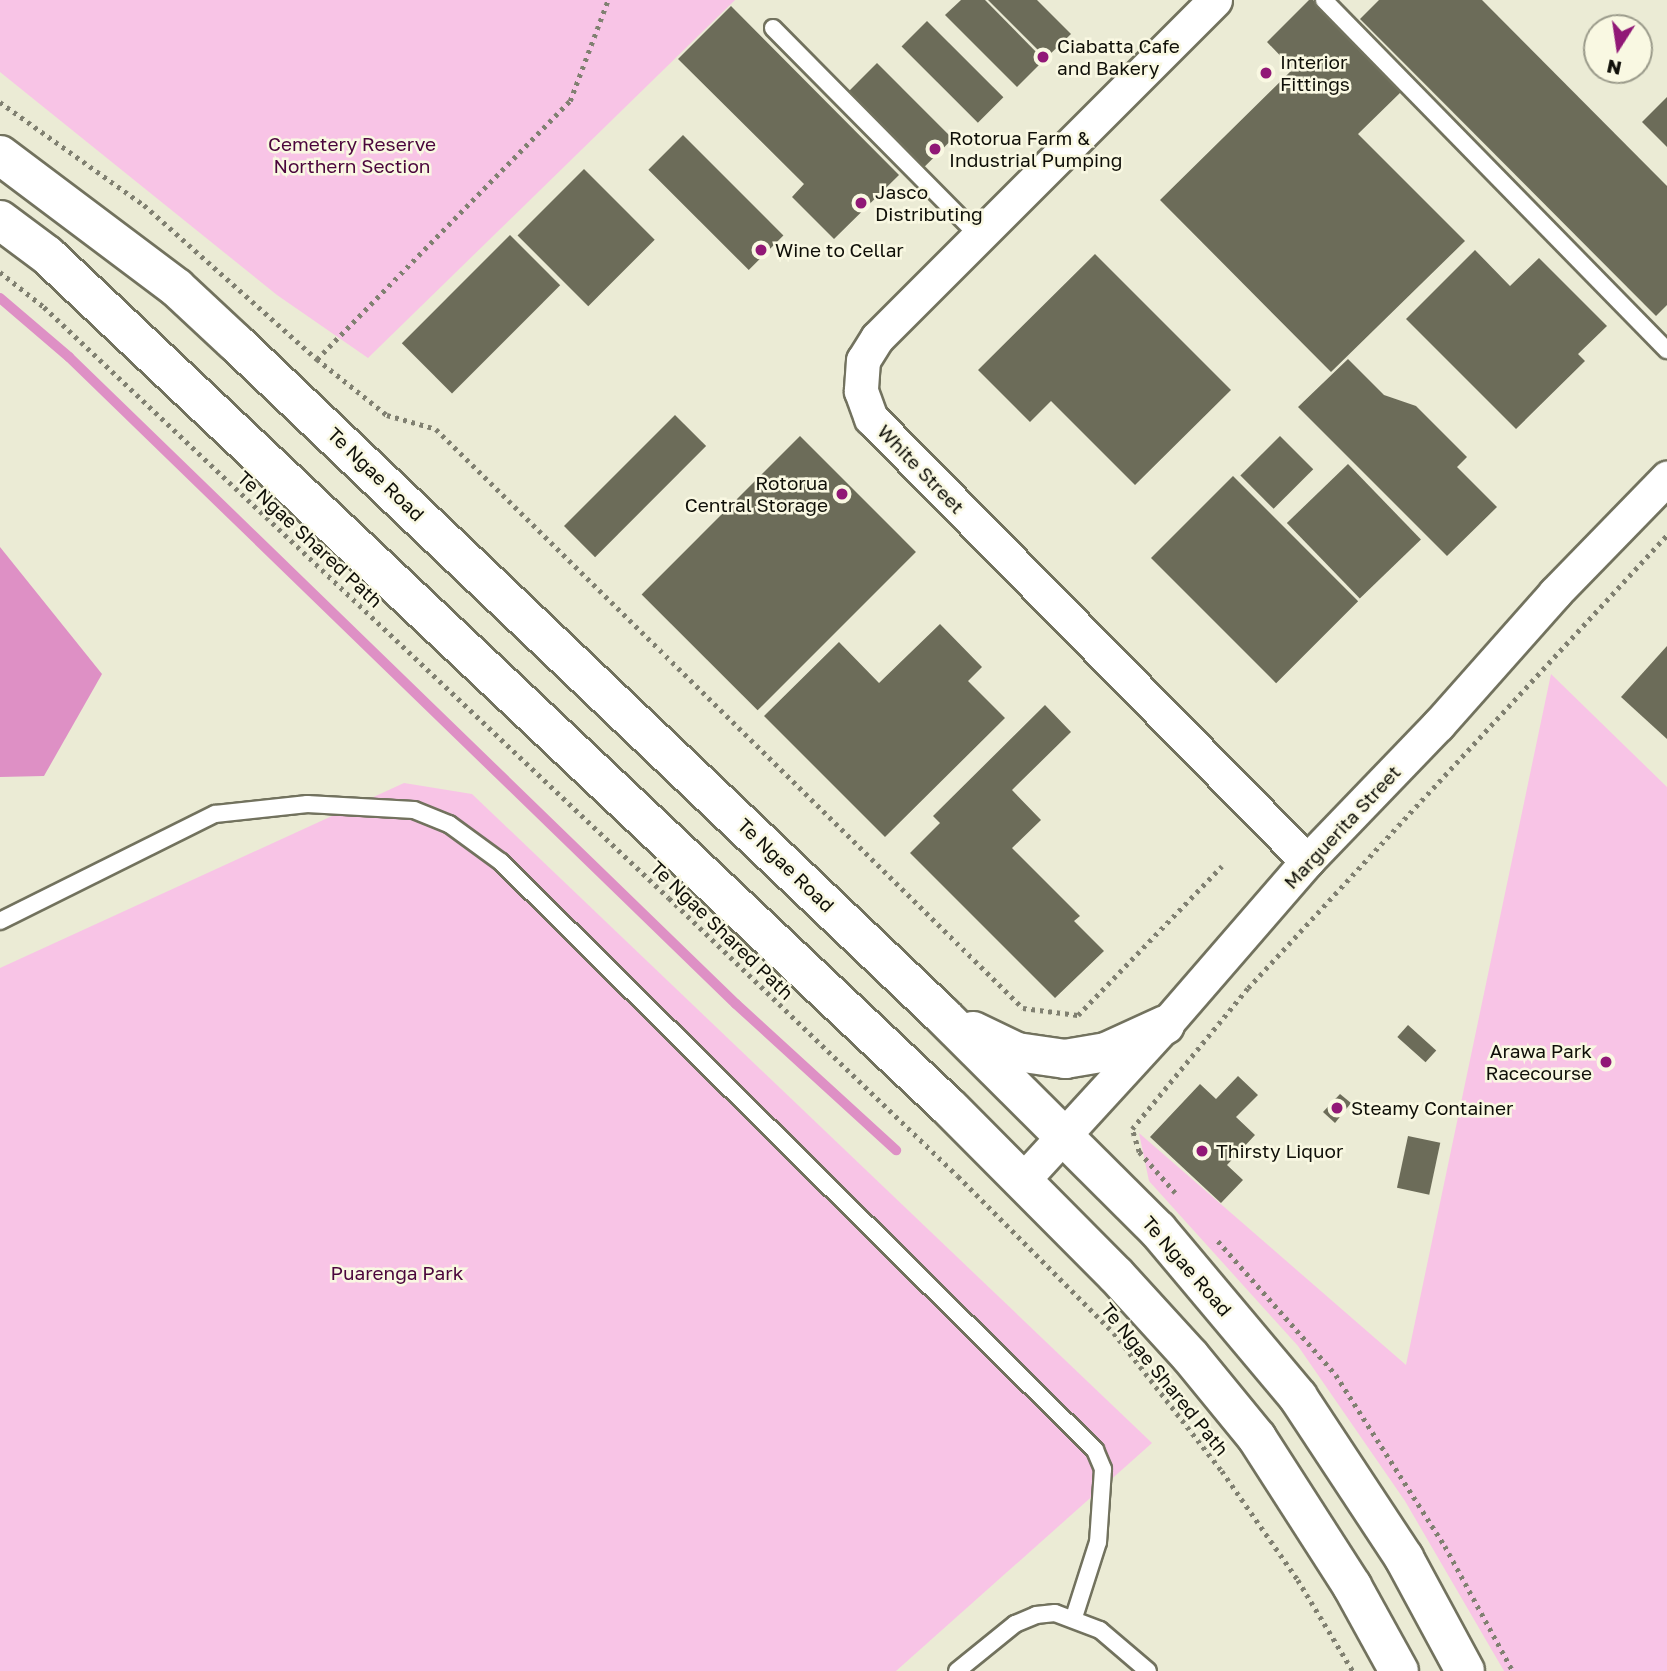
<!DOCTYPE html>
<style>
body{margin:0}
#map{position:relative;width:1667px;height:1671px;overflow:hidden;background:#ebebd5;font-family:"Golos Text",sans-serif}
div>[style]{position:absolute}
.green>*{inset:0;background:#f8c4e6}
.water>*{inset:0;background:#de90c5}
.stream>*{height:10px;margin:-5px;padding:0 5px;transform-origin:5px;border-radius:5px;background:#de90c5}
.building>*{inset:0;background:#6c6c59;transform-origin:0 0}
.path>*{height:4.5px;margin-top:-2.25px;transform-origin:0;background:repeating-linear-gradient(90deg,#808071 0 3.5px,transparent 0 8.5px)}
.roads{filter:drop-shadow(2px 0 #72725e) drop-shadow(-2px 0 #72725e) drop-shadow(0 2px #72725e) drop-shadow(0 -2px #72725e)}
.lane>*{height:16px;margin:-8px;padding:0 8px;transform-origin:8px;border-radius:8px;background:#fff}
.street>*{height:33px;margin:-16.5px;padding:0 16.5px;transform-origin:16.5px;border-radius:16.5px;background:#fff}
.primary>*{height:38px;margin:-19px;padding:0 19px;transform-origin:19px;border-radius:19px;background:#fff}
.dots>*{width:19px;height:19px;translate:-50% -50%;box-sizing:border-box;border:4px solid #f9f8e2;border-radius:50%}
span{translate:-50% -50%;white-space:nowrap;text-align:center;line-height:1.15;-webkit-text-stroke:5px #f9f8e2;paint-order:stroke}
.poi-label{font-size:19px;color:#0f0f08}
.left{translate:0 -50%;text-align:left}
.right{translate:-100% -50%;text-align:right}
.park-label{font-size:19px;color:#4b053c}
.street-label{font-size:19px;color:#0f0f08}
.north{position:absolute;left:1583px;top:14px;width:70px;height:70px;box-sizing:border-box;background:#f9f8e2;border:2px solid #9b9b8b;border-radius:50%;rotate:192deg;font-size:19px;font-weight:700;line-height:28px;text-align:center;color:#0f0f08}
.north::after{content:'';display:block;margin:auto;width:24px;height:32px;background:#911876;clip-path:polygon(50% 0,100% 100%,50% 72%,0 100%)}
</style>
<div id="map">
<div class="green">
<div style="clip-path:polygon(0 0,735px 0,368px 358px,277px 295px,0 72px)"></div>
<div style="clip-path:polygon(1551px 674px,1667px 787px,1667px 1671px,1504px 1671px,1405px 1501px,1298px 1346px,1149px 1181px,1139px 1133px,1406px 1365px)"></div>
<div style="clip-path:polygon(404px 783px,472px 794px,1152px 1443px,896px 1671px,0 1671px,0 968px)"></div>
</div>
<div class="water">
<div style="clip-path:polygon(0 547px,102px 674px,44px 776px,0 777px)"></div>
</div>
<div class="stream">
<div style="left:0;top:298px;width:91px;rotate:40.5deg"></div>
<div style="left:69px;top:357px;width:929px;rotate:44.13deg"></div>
<div style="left:736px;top:1004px;width:217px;rotate:42.4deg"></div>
</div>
<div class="building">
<div style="clip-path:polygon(961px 0,985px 0,1044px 60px,1017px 87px,945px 15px)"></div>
<div style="clip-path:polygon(988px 0,1037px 0,1071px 34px,1046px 58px)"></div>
<div style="clip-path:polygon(1309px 0,1313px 0,1403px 90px,1358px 134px,1465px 241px,1331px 372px,1160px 200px,1293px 69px,1267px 42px)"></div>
<div style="clip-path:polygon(1379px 0,1482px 0,1667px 186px,1667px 305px,1656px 316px,1360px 19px)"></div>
<div style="clip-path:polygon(731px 6px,899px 175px,834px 239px,792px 197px,804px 184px,678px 59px)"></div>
<div style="left:927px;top:21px;width:108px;height:36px;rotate:45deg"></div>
<div style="left:877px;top:63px;width:107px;height:42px;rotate:45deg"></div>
<div style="clip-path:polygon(1667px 97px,1667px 147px,1642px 122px)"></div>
<div style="left:683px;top:135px;width:142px;height:49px;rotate:45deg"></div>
<div style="left:584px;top:169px;width:100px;height:94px;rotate:45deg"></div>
<div style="left:510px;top:235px;width:71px;height:153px;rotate:45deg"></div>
<div style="clip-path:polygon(1475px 250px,1510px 286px,1539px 258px,1607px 326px,1578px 354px,1585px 361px,1516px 429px,1406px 319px)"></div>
<div style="clip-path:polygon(1095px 254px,1231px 390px,1135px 485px,1051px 401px,1030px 422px,978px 370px)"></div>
<div style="clip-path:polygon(1348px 359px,1384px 395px,1416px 406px,1467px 457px,1457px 467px,1497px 507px,1447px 556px,1298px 407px)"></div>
<div style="left:675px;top:415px;width:44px;height:157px;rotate:45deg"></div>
<div style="left:800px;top:436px;width:164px;height:224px;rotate:45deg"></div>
<div style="left:1280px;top:436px;width:47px;height:56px;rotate:45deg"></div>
<div style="left:1348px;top:464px;width:105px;height:85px;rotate:46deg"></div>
<div style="left:1233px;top:476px;width:177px;height:116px;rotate:45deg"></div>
<div style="clip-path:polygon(940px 624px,982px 667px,968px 681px,1005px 718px,885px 837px,764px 716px,839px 642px,879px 683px)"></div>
<div style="clip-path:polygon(1667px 646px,1667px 739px,1621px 697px)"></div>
<div style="clip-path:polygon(1045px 705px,1071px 732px,1012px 790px,1041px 820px,1012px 848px,1080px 916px,1074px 921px,1104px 951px,1055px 998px,910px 853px,940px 823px,933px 816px)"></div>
<div style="left:1408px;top:1025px;width:38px;height:16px;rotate:42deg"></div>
<div style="clip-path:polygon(1238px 1076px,1258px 1095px,1236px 1117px,1255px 1135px,1227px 1165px,1243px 1180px,1221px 1203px,1150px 1137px,1200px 1084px,1216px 1099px)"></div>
<div style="clip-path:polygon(1340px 1094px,1351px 1103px,1335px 1123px,1323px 1112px)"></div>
<div style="left:1408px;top:1136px;width:33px;height:53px;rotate:12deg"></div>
</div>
<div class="path">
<div style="left:0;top:102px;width:177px;rotate:35.6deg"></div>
<div style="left:144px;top:205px;width:232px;rotate:41.7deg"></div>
<div style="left:317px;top:359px;width:90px;rotate:38.7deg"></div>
<div style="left:387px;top:415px;width:51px;rotate:15.9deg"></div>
<div style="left:436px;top:429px;width:825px;rotate:44.61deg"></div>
<div style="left:1023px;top:1008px;width:55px;rotate:7.3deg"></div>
<div style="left:1078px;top:1015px;width:207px;rotate:-46deg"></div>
<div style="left:0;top:272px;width:56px;rotate:38.5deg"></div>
<div style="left:44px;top:307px;width:860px;rotate:43.4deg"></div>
<div style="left:669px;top:898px;width:401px;rotate:43.9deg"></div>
<div style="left:958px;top:1176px;width:221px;rotate:45.2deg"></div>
<div style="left:1114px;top:1333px;width:175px;rotate:52deg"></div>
<div style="left:1222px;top:1471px;width:133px;rotate:55.1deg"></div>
<div style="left:1298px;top:1580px;width:106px;rotate:58.9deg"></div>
<div style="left:317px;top:359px;width:361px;rotate:-45.6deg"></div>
<div style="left:570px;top:101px;width:108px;rotate:-69.4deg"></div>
<div style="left:1175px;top:1193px;width:55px;rotate:-131.3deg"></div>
<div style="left:1139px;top:1152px;width:24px;rotate:-107deg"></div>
<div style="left:1132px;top:1129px;width:183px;rotate:-50.6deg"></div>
<div style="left:1248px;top:988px;width:617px;rotate:-47.23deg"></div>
<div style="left:1218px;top:1241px;width:179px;rotate:48.6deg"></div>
<div style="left:1336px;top:1375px;width:203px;rotate:57.5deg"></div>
<div style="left:1445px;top:1546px;width:142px;rotate:61.5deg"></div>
</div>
<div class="roads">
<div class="lane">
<div style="left:1324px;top:0;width:490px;rotate:45.6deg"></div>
<div style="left:773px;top:28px;width:293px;rotate:45.3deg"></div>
<div style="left:0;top:921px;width:240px;rotate:-26.5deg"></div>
<div style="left:215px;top:814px;width:93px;rotate:-6.2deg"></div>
<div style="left:307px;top:804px;width:107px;rotate:3.2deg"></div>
<div style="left:414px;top:810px;width:38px;rotate:22deg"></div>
<div style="left:449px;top:824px;width:64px;rotate:36.2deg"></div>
<div style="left:501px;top:862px;width:836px;rotate:44.71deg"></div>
<div style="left:1095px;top:1450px;width:21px;rotate:67deg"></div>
<div style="left:1103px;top:1469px;width:73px;rotate:93.9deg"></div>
<div style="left:1098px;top:1542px;width:79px;rotate:107.7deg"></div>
<div style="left:957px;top:1671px;width:75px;rotate:-39deg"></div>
<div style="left:1015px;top:1624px;width:23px;rotate:-23deg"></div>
<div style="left:1036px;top:1615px;width:19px;rotate:-6deg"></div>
<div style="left:1055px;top:1613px;width:48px;rotate:20.7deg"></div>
<div style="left:1100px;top:1630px;width:63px;rotate:40.5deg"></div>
</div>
<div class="street">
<div style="left:1215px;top:0;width:478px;rotate:135deg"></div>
<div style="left:877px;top:338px;width:26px;rotate:122deg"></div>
<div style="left:863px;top:360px;width:31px;rotate:94deg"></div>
<div style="left:861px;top:391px;width:29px;rotate:70deg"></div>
<div style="left:871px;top:418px;width:622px;rotate:45.46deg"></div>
<div style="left:1022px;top:1181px;width:212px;rotate:-47.5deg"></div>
<div style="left:1165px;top:1025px;width:217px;rotate:-49.1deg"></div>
<div style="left:1307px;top:861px;width:189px;rotate:-46.1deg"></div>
<div style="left:1438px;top:725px;width:176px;rotate:-48.4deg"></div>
<div style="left:1555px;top:593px;width:161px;rotate:-45.8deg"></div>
</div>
<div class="primary">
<div style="left:0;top:155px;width:221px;rotate:36.9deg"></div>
<div style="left:177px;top:288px;width:79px;rotate:43deg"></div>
<div style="left:235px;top:342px;width:978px;rotate:43.59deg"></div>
<div style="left:943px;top:1016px;width:303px;rotate:44.9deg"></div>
<div style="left:1158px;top:1230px;width:218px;rotate:50deg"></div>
<div style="left:1298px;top:1397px;width:193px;rotate:56.6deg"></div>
<div style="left:1404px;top:1558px;width:128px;rotate:61.6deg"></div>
<div style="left:0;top:220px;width:59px;rotate:36.7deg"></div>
<div style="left:47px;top:255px;width:1241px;rotate:43.37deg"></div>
<div style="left:949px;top:1107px;width:237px;rotate:45.2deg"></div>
<div style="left:1116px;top:1275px;width:110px;rotate:47.6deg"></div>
<div style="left:1190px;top:1356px;width:106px;rotate:50.7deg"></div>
<div style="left:1257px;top:1438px;width:176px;rotate:57.3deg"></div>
<div style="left:1352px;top:1586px;width:97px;rotate:61.1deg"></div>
<div style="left:973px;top:1031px;width:49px;rotate:25.5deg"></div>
<div style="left:1017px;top:1052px;width:49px;rotate:8.3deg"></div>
<div style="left:1065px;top:1059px;width:42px;rotate:-9.7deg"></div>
<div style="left:1106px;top:1052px;width:65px;rotate:-24.6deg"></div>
</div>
</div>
<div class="dots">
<div style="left:1043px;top:57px;background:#911876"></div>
<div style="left:1266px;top:73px;background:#911876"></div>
<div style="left:935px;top:149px;background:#911876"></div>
<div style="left:861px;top:203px;background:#911876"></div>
<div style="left:761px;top:250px;background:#911876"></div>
<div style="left:842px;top:494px;background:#911876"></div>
<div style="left:1606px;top:1062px;background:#911876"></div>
<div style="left:1337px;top:1108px;background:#911876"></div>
<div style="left:1202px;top:1151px;background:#911876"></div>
</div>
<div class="poi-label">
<span class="left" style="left:1057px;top:57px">Ciabatta Cafe<br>and Bakery</span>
<span class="left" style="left:1280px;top:73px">Interior<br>Fittings</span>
<span class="left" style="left:949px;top:149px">Rotorua Farm &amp;<br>Industrial Pumping</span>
<span class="left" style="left:875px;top:203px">Jasco<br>Distributing</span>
<span class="left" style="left:775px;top:250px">Wine to Cellar</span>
<span class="right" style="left:828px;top:494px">Rotorua<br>Central Storage</span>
<span class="right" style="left:1592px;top:1062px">Arawa Park<br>Racecourse</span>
<span class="left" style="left:1351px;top:1108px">Steamy Container</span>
<span class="left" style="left:1216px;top:1151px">Thirsty Liquor</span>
</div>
<div class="park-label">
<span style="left:352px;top:155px">Cemetery Reserve<br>Northern Section</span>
<span style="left:397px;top:1273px">Puarenga Park</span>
</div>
<div class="street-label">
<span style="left:921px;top:469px;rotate:46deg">White Street</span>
<span style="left:376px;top:474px;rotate:44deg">Te Ngae Road</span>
<span style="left:310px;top:539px;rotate:43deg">Te Ngae Shared Path</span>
<span style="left:1342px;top:827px;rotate:-47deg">Marguerita Street</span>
<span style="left:786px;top:865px;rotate:44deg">Te Ngae Road</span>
<span style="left:722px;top:930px;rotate:44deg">Te Ngae Shared Path</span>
<span style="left:1187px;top:1266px;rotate:49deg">Te Ngae Road</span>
<span style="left:1165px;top:1379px;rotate:51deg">Te Ngae Shared Path</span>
</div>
<div class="north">N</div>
</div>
